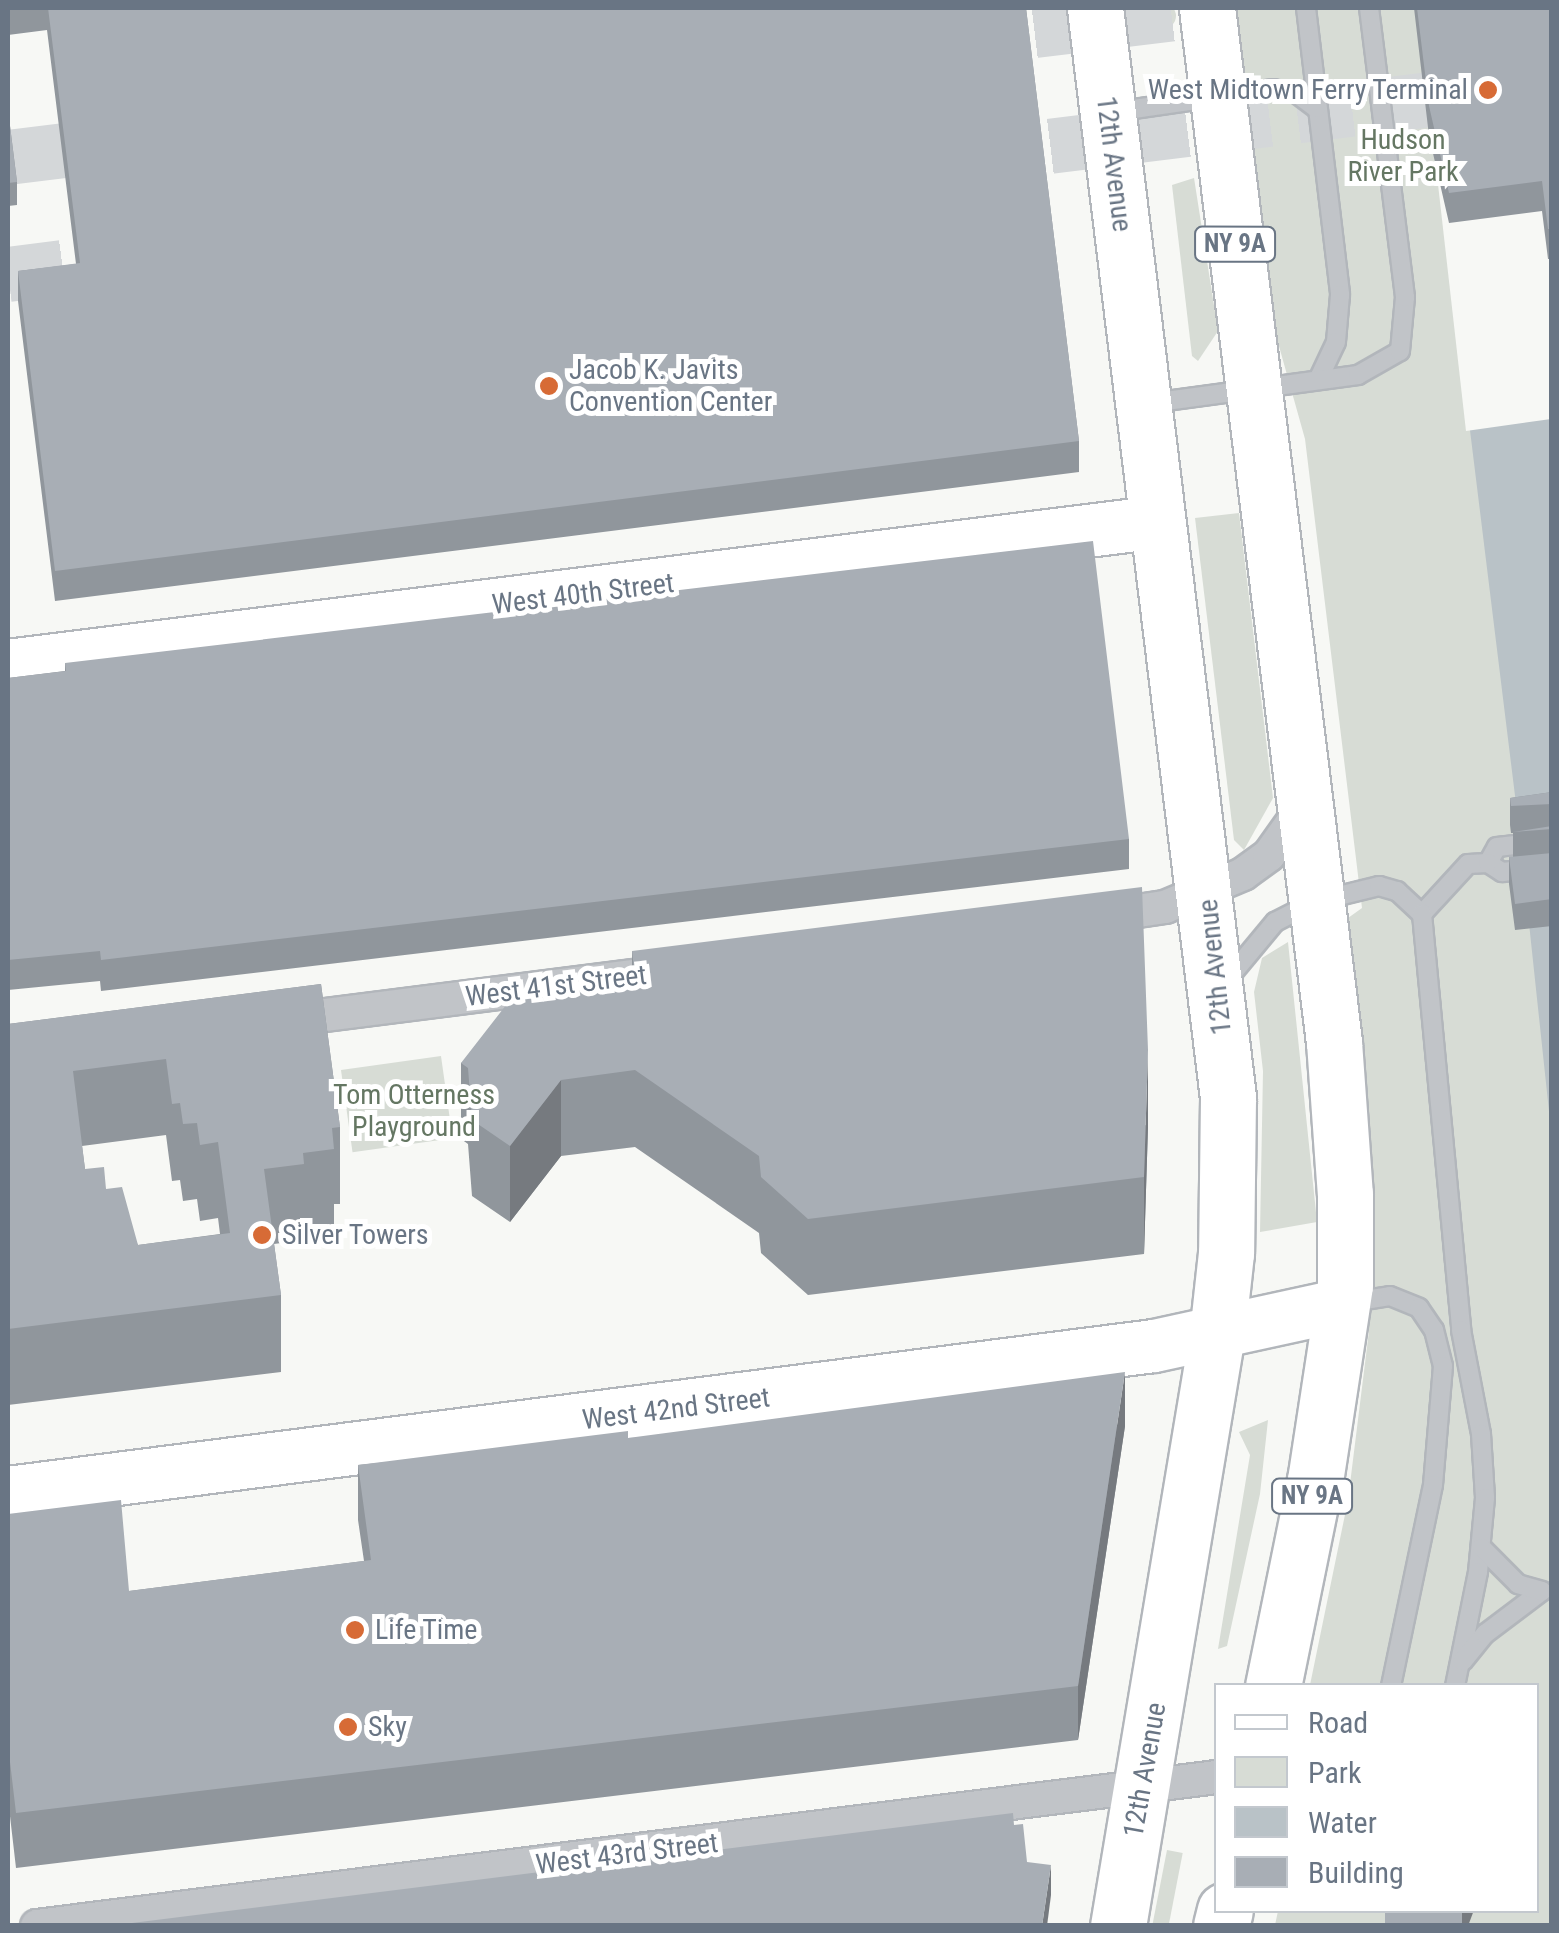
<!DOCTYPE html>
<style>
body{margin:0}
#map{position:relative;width:1559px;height:1933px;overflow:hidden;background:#f7f8f5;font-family:"Roboto Condensed",sans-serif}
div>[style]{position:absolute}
.green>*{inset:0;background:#d7dcd5;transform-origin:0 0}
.round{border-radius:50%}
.water>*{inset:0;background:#b9c2c7}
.pier>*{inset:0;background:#f7f8f5}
.motorway-tunnel>*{height:55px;margin-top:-27.5px;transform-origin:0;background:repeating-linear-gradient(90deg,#d4d7d9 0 55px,transparent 0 83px)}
.roads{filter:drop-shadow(2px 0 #b2b6bb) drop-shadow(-2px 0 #b2b6bb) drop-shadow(0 2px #b2b6bb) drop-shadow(0 -2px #b2b6bb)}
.service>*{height:18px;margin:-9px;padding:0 9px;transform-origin:9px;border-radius:9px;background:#c1c4c8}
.minor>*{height:32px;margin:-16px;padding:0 16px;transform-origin:16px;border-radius:16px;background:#c1c4c8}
.primary>*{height:52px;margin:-26px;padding:0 26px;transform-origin:26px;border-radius:26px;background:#fff}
.trunk>*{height:55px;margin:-27.5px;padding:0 27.5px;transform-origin:27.5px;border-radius:27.5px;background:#fff}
.wall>*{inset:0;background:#90969c}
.shaded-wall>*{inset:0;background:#767a7f}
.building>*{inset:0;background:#a8aeb5;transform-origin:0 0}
.dots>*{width:28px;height:28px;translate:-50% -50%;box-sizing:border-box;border:5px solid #fff;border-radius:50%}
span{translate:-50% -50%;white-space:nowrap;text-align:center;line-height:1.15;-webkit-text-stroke:10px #fff;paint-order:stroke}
.shield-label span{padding:2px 8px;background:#fff;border:2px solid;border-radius:8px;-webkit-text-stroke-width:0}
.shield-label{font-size:25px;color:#697584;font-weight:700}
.poi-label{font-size:28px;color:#697584}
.right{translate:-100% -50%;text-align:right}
.left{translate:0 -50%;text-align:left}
.park-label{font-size:28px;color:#657763}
.street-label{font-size:28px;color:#697584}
.frame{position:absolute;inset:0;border:10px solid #697584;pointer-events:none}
.legend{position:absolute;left:1214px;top:1683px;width:325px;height:230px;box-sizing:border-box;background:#fff;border:2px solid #c3c8ce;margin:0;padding:12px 18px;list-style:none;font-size:30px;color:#697584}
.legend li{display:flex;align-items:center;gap:20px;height:50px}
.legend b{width:50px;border:2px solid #c3c8ce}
</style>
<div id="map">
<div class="green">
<div class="round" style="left:1152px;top:4px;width:24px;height:24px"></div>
<div style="clip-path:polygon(1234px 8px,1551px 8px,1551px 1925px,1275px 1925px,1278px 1911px,1536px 1910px,1536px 1686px,1310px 1685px,1348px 1500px,1369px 1331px,1369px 1119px,1348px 918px,1362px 908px,1305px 439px,1277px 339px)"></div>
<div style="clip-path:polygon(1194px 178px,1218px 331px,1198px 361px,1192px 356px,1172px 185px)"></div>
<div style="clip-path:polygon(1239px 513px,1273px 798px,1244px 850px,1234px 840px,1195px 518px)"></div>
<div style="clip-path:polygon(1288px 942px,1317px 1222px,1260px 1232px,1263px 1071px,1254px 992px,1262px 958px)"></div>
<div style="left:441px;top:1056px;width:83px;height:101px;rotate:82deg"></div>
<div style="clip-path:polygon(1268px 1420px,1260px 1494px,1227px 1646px,1218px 1649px,1250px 1455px,1239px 1432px)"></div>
<div style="left:1167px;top:1850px;width:16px;height:76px;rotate:11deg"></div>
</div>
<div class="water">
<div style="clip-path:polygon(1418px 8px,1551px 8px,1551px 1130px,1518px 820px)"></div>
</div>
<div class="pier">
<div style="clip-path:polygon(1418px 8px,1551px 8px,1551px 419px,1466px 431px)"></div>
</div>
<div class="motorway-tunnel">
<div style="left:952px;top:40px;width:267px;rotate:-6.9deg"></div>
<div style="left:968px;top:156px;width:588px;rotate:-7.03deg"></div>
<div style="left:8px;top:157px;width:131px;rotate:-7deg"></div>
<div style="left:8px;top:274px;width:87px;rotate:-7.3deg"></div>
</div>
<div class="roads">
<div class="service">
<div style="left:1306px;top:8px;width:289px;rotate:83.2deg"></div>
<div style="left:1340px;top:295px;width:47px;rotate:94.9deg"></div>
<div style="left:1336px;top:342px;width:42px;rotate:115.3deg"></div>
<div style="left:1113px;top:112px;width:162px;rotate:-8.2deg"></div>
<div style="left:1273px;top:89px;width:23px;rotate:10deg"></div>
<div style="left:1296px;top:93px;width:25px;rotate:37deg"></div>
<div style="left:1151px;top:403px;width:209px;rotate:-7.7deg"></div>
<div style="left:1358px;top:375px;width:48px;rotate:-29.7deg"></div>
<div style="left:1400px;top:351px;width:54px;rotate:-84.7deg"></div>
<div style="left:1405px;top:297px;width:291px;rotate:-97.1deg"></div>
<div style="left:1488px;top:863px;width:18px;rotate:-61deg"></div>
<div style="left:1497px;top:847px;width:55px;rotate:-6.2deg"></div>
<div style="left:1422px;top:914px;width:68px;rotate:-47.4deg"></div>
<div style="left:1468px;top:864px;width:20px;rotate:-3deg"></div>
<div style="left:1488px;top:863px;width:17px;rotate:33deg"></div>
<div style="left:1502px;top:872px;width:50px;rotate:-5.7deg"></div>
<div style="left:1226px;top:981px;width:77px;rotate:-50.3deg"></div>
<div style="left:1275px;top:922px;width:44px;rotate:-27.1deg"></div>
<div style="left:1314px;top:902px;width:67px;rotate:-13.8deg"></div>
<div style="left:1379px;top:886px;width:19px;rotate:16deg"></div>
<div style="left:1397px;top:891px;width:34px;rotate:43deg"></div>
<div style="left:1422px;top:914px;width:418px;rotate:84.6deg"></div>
<div style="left:1461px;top:1330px;width:106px;rotate:79.1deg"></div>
<div style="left:1481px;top:1434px;width:64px;rotate:86.4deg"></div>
<div style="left:1485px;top:1498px;width:74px;rotate:95.4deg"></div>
<div style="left:1478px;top:1572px;width:116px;rotate:101.4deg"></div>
<div style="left:1352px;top:1302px;width:38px;rotate:-9deg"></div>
<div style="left:1390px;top:1296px;width:31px;rotate:22deg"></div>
<div style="left:1419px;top:1308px;width:27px;rotate:56deg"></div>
<div style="left:1434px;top:1330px;width:37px;rotate:76deg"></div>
<div style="left:1443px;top:1366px;width:119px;rotate:94.8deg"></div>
<div style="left:1433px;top:1485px;width:205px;rotate:101.8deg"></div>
<div style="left:1463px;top:1661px;width:35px;rotate:-51deg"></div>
<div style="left:1485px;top:1634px;width:71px;rotate:-37deg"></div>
<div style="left:1542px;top:1591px;width:25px;rotate:-164deg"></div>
<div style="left:1518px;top:1584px;width:51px;rotate:-135deg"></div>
</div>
<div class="minor">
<div style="left:1098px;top:917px;width:68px;rotate:-8.5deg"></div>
<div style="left:1165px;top:907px;width:85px;rotate:-22.9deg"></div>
<div style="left:1243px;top:874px;width:32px;rotate:-36deg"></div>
<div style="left:1269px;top:855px;width:60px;rotate:-54.5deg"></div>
<div style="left:285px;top:1020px;width:391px;rotate:-7.2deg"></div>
<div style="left:37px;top:1926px;width:1188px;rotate:-7.2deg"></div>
</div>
<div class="primary">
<div style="left:8px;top:666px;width:1160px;rotate:-7.13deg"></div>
<div style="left:8px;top:1493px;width:1155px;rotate:-7.31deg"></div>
<div style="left:1154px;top:1346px;width:192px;rotate:-12.3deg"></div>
</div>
<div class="trunk">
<div style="left:1095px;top:8px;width:1098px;rotate:83.04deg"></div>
<div style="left:1228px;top:1098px;width:155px;rotate:90.7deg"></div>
<div style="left:1226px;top:1253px;width:81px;rotate:96.3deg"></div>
<div style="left:1217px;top:1334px;width:600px;rotate:99.49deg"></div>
<div style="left:1207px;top:8px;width:1042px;rotate:83deg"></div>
<div style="left:1334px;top:1042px;width:152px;rotate:85.9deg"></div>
<div style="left:1345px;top:1194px;width:91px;rotate:90deg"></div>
<div style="left:1345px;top:1285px;width:197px;rotate:98.7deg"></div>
<div style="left:1315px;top:1480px;width:210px;rotate:101.5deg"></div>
<div style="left:1221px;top:1926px;width:16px;rotate:-76deg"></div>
</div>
</div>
<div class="wall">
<div style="clip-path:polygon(8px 8px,1026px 8px,1079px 441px,1079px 472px,55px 601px,18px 301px,18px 271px,76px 264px,47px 30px,8px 35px)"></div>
<div style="clip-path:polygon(1414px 8px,1552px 8px,1552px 259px,1548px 259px,1542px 211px,1449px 223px,1429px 136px)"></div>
<div style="clip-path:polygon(8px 110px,17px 182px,17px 205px,8px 206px)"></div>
<div style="clip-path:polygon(65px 663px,1129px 839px,1129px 869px,101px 991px,100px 981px,8px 990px,8px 678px,65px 671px)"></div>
<div style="clip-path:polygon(1552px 792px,1552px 926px,1515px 930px,1509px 884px,1509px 857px,1513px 857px,1513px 833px,1511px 833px,1510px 825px,1510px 798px)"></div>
<div style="clip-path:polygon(632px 951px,1148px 1126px,1144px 1254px,808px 1295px,761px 1253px,759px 1233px,635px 1147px,561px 1156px,510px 1222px,472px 1196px,468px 1144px,461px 1139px,461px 1063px,632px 977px)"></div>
<div style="clip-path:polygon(evenodd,321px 984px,340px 1127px,340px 1204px,334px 1204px,334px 1225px,304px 1229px,304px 1240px,274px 1244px,281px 1295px,281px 1372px,8px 1405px,8px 1024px,321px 984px,166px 1135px,172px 1181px,180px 1180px,183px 1201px,197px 1199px,200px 1221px,218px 1218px,220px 1234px,138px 1245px,106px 1189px,85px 1169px,82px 1146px,166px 1135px)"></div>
<div style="clip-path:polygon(1125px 1426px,1078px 1740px,16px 1868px,8px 1799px,8px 1514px,129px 1591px,364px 1561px,358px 1520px,358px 1465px,628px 1438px)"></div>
</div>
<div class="shaded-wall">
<div style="clip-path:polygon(1148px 1050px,1148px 1126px,1144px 1254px,1144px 1177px)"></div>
<div style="clip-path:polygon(561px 1080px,561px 1156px,510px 1222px,510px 1146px)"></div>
<div style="clip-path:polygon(1125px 1372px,1125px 1426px,1078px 1740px,1078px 1686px)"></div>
<div style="clip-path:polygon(1051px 1865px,1051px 1895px,1047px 1926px,1042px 1926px)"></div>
<div style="clip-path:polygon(1462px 1910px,1474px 1910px,1468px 1926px,1459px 1926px)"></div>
</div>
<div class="building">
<div style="clip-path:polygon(48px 8px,1026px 8px,1079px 441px,55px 571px,18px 271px,80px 263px)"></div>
<div style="clip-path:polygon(1417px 8px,1552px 8px,1552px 229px,1548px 229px,1542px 181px,1449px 193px,1429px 106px)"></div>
<div style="clip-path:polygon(8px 110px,17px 182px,8px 183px)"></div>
<div style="clip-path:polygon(1093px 541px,1129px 839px,101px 960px,100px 951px,8px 960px,8px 678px,66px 671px,65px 663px)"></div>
<div style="clip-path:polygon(1552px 792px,1552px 804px,1511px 806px,1510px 798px)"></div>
<div style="clip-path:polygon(1552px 826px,1552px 829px,1513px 832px)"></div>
<div style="clip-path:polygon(1552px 853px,1552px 899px,1515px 904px,1509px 857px)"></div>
<div style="clip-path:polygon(1142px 887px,1148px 1050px,1144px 1177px,808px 1219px,761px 1177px,759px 1156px,635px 1070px,561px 1080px,510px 1146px,472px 1120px,468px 1068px,461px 1063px,517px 991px,635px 977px,632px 951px)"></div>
<div style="clip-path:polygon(evenodd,321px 984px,340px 1127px,332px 1128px,334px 1149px,303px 1153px,304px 1164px,264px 1169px,281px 1295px,8px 1329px,8px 1024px,321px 984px,166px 1059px,172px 1104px,180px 1103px,183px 1124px,197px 1123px,200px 1145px,218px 1142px,230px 1233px,138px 1245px,122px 1187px,106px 1189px,104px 1167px,85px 1169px,73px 1071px,166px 1059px)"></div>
<div style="clip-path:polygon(1125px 1372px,1078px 1686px,16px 1813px,8px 1745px,8px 1514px,121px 1500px,129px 1591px,371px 1560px,358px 1465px,628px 1431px,628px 1438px)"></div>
<div style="clip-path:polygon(1013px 1813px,1014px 1825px,1023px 1824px,1027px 1862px,1051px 1865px,1042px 1926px,108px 1926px)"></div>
<div style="left:1385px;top:1910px;width:77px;height:16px"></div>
</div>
<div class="dots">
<div style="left:1488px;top:90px;background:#d76b36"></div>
<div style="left:549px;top:386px;background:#d76b36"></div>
<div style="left:262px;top:1235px;background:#d76b36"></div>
<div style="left:355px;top:1630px;background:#d76b36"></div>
<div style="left:348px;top:1727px;background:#d76b36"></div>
</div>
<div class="shield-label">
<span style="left:1235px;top:244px">NY 9A</span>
<span style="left:1312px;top:1496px">NY 9A</span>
</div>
<div class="poi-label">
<span class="right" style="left:1468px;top:90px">West Midtown Ferry Terminal</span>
<span class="left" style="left:569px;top:386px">Jacob K. Javits<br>Convention Center</span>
<span class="left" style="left:282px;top:1235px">Silver Towers</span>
<span class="left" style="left:375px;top:1630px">Life Time</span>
<span class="left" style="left:368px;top:1727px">Sky</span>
</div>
<div class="park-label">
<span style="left:1403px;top:156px">Hudson<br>River Park</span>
<span style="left:414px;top:1111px">Tom Otterness<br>Playground</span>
</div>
<div class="street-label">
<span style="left:1114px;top:164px;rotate:83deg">12th Avenue</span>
<span style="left:583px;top:594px;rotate:-7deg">West 40th Street</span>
<span style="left:1215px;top:967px;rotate:-96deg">12th Avenue</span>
<span style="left:556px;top:986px;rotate:-7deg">West 41st Street</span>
<span style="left:676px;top:1409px;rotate:-7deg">West 42nd Street</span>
<span style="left:1145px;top:1770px;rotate:-80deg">12th Avenue</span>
<span style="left:627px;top:1854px;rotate:-7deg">West 43rd Street</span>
</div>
<div class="frame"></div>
<ul class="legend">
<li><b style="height:12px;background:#fff"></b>Road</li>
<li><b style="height:28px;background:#d7dcd5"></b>Park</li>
<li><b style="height:28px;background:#b9c2c7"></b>Water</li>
<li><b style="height:28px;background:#a8aeb5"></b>Building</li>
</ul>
</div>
